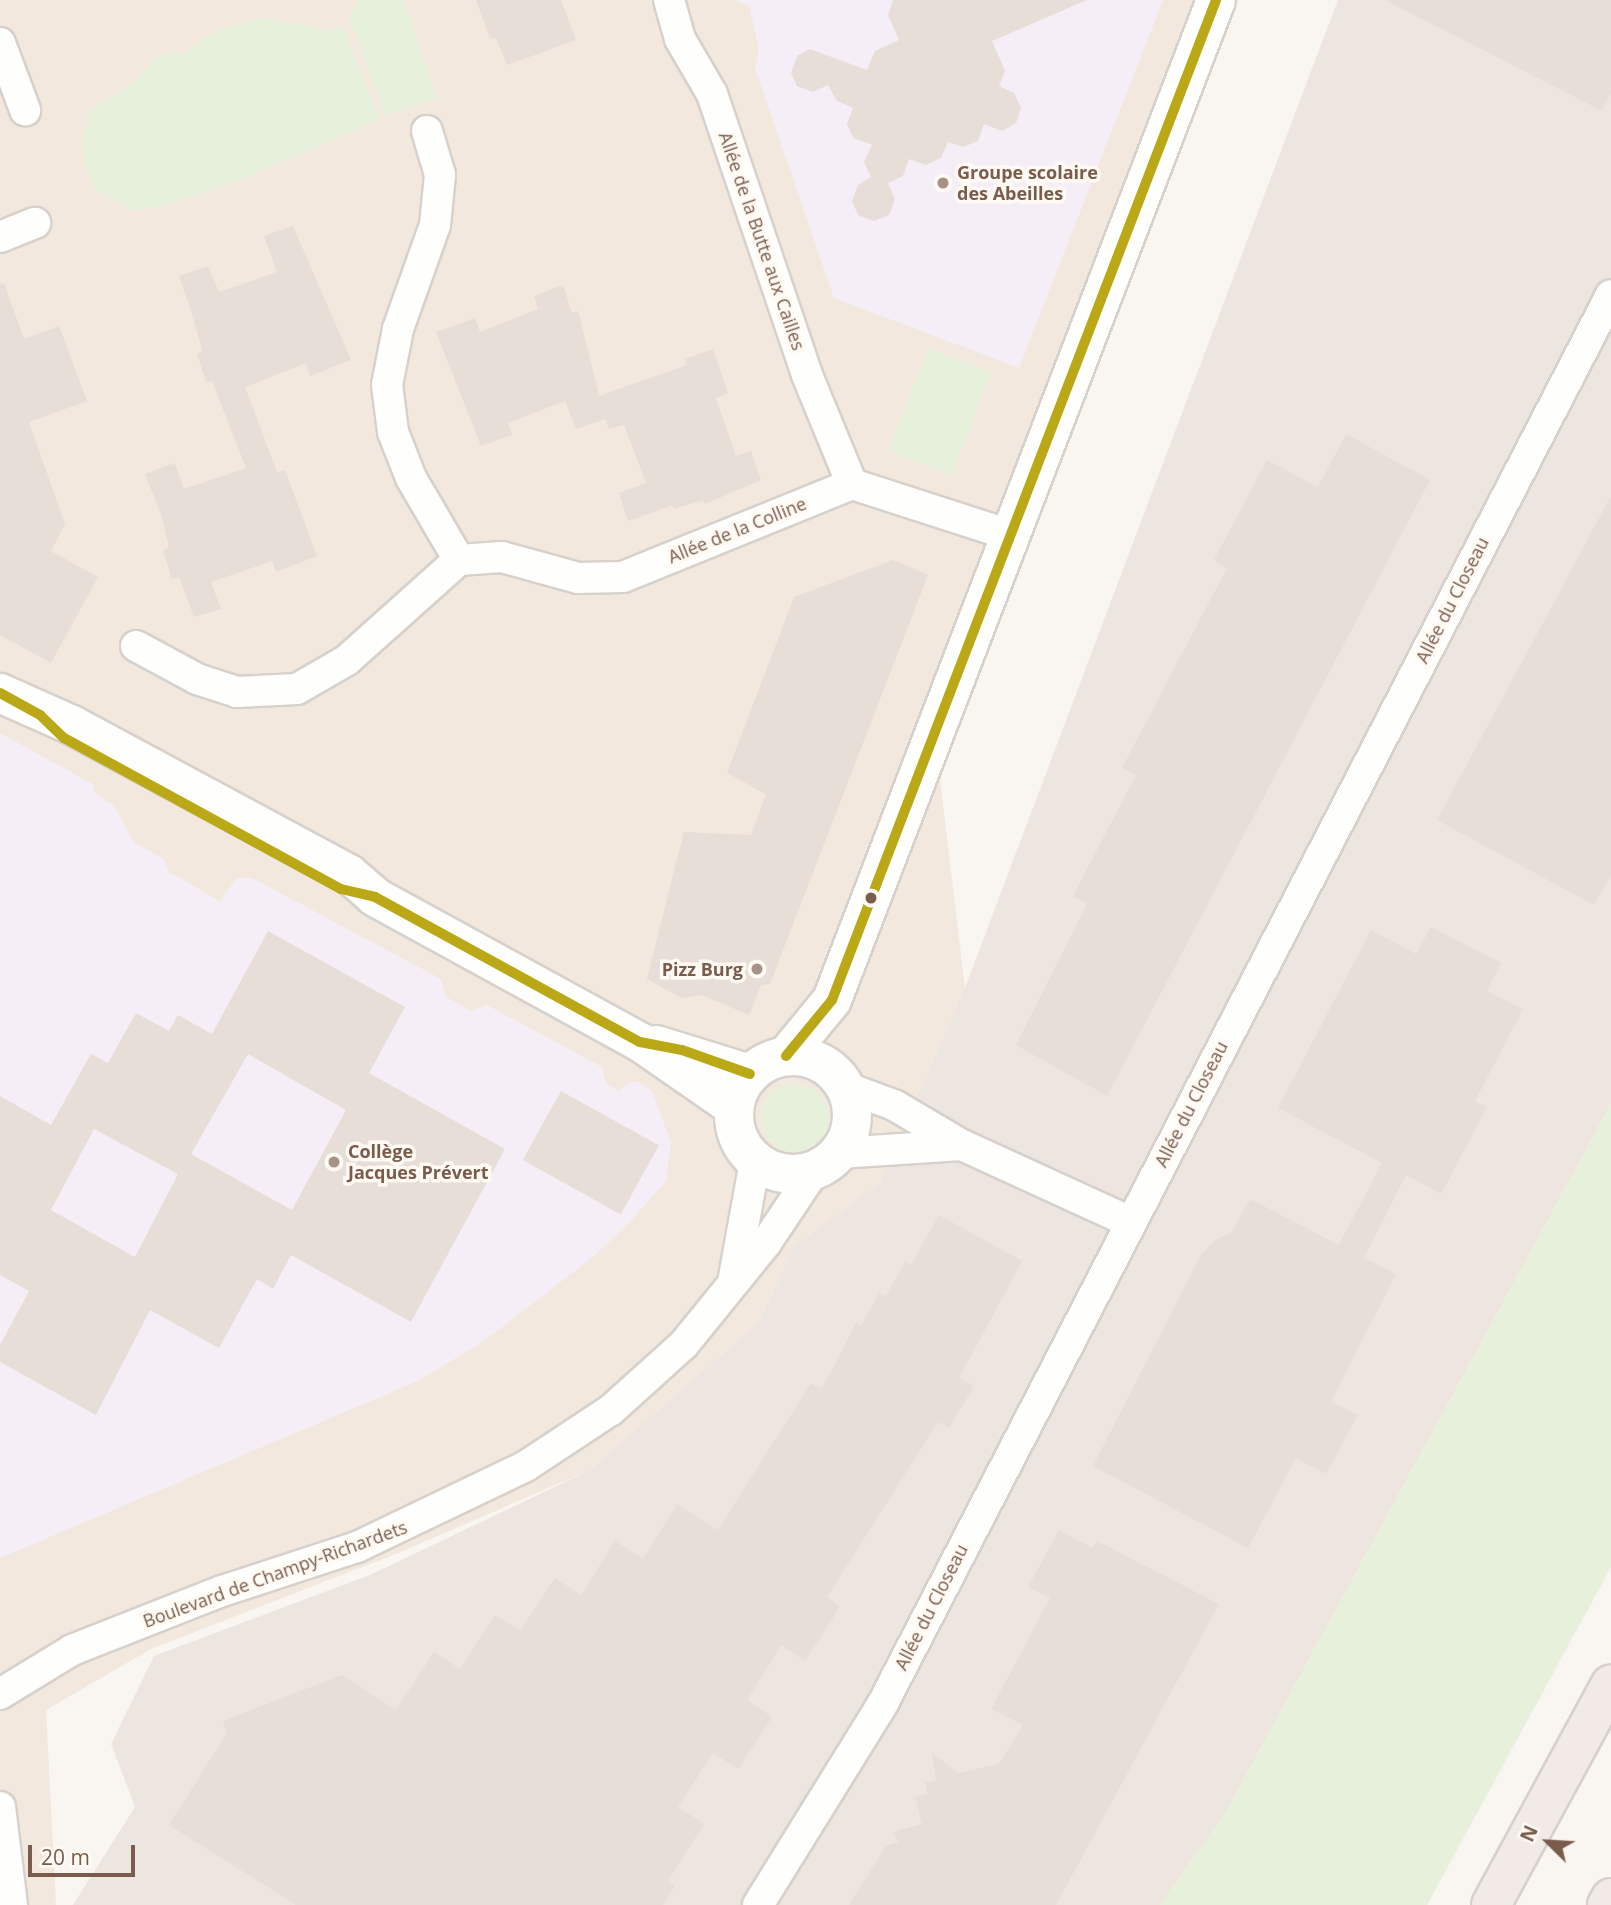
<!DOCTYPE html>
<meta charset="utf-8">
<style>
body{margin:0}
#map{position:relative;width:1611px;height:1905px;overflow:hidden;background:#f9f5f0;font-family:"Open Sans",sans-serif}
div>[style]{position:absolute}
.residential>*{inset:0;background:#f2e8de}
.industrial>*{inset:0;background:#ede5e0}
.education>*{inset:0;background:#f6eef6}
.green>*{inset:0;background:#e7f0db;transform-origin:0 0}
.round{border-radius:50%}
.building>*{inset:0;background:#e6ded7;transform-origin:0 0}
.roads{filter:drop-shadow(2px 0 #d7d1cb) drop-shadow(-2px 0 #d7d1cb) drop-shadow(0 2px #d7d1cb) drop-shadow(0 -2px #d7d1cb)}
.street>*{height:30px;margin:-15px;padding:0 15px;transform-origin:15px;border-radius:15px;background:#fefefd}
.secondary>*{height:38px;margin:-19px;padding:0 19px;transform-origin:19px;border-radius:19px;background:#fefefd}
.secondary>.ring{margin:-19px;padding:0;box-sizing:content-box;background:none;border:38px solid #fefefd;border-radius:50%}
.highway>*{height:38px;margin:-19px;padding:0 19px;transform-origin:19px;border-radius:19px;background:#f2eae7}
.bus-1>*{height:10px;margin:-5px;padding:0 5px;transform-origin:5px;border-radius:5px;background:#baa817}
.dots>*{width:19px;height:19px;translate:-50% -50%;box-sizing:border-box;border:4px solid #fffaf3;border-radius:50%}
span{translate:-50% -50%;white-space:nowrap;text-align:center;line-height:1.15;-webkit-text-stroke:7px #fffaf3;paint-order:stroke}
.poi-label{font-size:18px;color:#7a5c4d;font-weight:700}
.left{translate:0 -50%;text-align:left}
.right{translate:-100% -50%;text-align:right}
.street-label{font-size:18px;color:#7a5c4d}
.north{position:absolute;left:1513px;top:1807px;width:70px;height:70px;-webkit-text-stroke:5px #fffaf3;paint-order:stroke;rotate:294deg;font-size:19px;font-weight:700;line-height:28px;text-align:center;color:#7a5c4d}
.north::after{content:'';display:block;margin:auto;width:24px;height:32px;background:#7a5c4d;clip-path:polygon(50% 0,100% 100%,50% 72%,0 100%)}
.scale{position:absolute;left:28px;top:1845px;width:107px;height:32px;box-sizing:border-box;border:4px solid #7a5c4d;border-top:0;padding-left:9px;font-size:21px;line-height:24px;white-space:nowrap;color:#7a5c4d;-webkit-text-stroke:5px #fffaf3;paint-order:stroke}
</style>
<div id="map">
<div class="residential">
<div style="clip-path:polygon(0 0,1215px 0,932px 713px,965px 988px,880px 1182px,793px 1247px,760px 1321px,590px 1470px,401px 1552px,151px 1649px,46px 1710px,56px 1905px,0 1905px)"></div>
</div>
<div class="industrial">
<div style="clip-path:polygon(1338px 0,1611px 0,1611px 1104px,1226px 1812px,1160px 1905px,73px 1905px,135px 1807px,111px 1744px,154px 1656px,370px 1575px,590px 1470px,760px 1321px,793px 1247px,880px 1182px,965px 988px)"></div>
</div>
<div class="education">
<div style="clip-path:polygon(734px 0,1163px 0,1019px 368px,834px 298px,755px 68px,759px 49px,749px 5px)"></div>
<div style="clip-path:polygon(0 733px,94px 785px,93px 791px,114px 806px,134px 843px,164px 859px,169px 872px,220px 901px,237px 878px,252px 878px,441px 979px,446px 997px,471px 1011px,487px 1005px,602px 1067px,606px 1083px,619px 1091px,630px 1082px,639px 1082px,652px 1091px,671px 1143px,666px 1181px,629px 1223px,594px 1256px,484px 1341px,418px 1381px,0 1558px)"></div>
</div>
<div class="green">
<div style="clip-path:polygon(358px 0,404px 0,437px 99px,385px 116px,349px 16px)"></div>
<div style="clip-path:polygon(261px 18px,330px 30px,343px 27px,380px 119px,238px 181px,171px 204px,134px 211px,98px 192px,89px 179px,81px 145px,91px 110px,133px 82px,156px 57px,173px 51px,182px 55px,215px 31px)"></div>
<div style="left:928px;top:348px;width:68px;height:110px;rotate:21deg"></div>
<div class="round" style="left:761px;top:1084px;width:68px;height:68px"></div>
<div style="clip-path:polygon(1611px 1104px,1611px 1567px,1427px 1905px,1160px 1905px,1226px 1812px)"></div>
</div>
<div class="building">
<div style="clip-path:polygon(476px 0,561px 0,576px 40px,507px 65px,496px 38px,490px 39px)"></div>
<div style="clip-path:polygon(893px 0,1087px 0,992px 41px,1005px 71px,999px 86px,1014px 93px,1021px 108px,1016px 123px,1002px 131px,984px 124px,978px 141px,963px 147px,948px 142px,941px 158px,926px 165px,909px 159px,903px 176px,888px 183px,895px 199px,889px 215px,874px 221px,858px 215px,852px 201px,858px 185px,871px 177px,864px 162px,872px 145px,853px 138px,847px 124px,853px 108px,837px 101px,828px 85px,813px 92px,797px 86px,791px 73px,797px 56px,810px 49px,867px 70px,875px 51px,899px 40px,888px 15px)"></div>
<div style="clip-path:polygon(1385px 0,1611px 0,1611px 93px,1602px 111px)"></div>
<div style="clip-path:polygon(293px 226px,351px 360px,310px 376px,306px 363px,245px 387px,277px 472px,285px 470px,317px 556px,276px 572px,272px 561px,211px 582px,221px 609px,194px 617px,179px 577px,172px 579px,163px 550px,169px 548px,162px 517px,145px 474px,175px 463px,184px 489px,246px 468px,212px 381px,206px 382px,197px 354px,202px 351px,194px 320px,179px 276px,208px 266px,219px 292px,277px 272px,264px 236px)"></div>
<div style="clip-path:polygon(4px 283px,24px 339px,59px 326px,87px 401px,29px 422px,65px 524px,51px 551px,98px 577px,51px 663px,0 635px,0 284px)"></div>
<div style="clip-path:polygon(563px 285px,572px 313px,578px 311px,599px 396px,687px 365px,685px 359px,713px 349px,728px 393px,716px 398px,736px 456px,751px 451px,761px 480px,705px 504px,703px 500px,674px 509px,673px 505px,628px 521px,619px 493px,646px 483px,624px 425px,609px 429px,605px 419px,576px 429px,565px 401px,508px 423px,512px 435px,481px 446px,436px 332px,475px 318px,480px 332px,538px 309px,534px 296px)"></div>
<div style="clip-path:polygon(1346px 434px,1430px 480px,1107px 1096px,1016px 1045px,1087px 904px,1073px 896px,1136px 775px,1122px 768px,1227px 568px,1214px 560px,1267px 460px,1318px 487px)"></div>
<div style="clip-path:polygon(1611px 496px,1611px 875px,1594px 905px,1437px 820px)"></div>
<div style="clip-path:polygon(893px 560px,928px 575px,770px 984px,761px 985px,749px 1015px,702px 995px,681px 998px,647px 979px,684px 832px,751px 835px,766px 794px,727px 773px,794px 597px)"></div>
<div style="clip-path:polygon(1431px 927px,1501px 963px,1487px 991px,1523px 1009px,1475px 1101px,1487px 1107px,1441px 1194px,1406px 1175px,1364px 1258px,1396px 1274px,1331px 1402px,1358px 1415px,1326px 1474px,1296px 1458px,1248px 1548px,1093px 1466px,1201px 1255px,1216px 1239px,1231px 1233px,1250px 1199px,1339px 1245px,1382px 1163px,1278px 1108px,1371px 930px,1416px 954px)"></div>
<div style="clip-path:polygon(evenodd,268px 931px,405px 1007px,369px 1073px,505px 1149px,411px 1322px,291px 1255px,273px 1289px,257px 1279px,219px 1348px,150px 1310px,96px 1415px,0 1362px,0 1345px,29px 1291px,0 1275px,0 1096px,51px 1125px,91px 1054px,108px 1063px,136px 1013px,169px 1031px,178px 1015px,212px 1034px,268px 931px,248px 1054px,346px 1110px,292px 1210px,191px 1154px,248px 1054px,268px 931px,94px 1129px,178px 1174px,135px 1257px,51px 1210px,94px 1129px)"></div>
<div style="left:561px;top:1091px;width:112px;height:79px;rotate:29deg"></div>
<div style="clip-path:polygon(939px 1215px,1022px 1261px,959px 1378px,974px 1386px,949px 1428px,938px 1422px,827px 1597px,840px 1607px,805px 1661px,781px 1645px,747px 1700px,772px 1717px,738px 1769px,713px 1753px,678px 1807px,704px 1824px,668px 1881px,675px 1886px,663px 1905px,296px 1905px,169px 1825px,227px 1733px,223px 1721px,342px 1675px,396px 1710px,434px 1652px,460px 1669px,495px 1615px,520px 1631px,555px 1578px,581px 1595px,615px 1541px,643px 1559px,677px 1504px,718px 1530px,811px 1383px,822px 1389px,856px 1323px,861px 1326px,879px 1293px,886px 1296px,905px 1262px,911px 1265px)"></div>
<div style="clip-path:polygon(1059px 1530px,1092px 1548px,1097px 1541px,1219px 1604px,1056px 1905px,849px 1905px,886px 1846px,899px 1842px,893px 1832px,922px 1824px,915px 1797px,928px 1794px,925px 1782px,936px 1780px,932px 1753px,959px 1773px,999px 1764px,1023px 1725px,991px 1709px,1050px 1598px,1028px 1587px)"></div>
</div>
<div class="roads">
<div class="street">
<div style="left:669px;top:0;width:41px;rotate:74.2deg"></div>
<div style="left:680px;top:39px;width:64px;rotate:59.8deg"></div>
<div style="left:712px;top:94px;width:297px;rotate:71.3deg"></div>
<div style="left:807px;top:375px;width:118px;rotate:67.6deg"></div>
<div style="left:0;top:43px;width:72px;rotate:69.5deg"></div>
<div style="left:427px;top:131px;width:46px;rotate:73.5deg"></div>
<div style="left:440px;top:175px;width:50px;rotate:95.7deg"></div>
<div style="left:435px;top:225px;width:110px;rotate:109.6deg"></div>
<div style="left:398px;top:329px;width:57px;rotate:101.1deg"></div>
<div style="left:387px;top:385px;width:47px;rotate:82.7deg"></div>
<div style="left:393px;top:432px;width:49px;rotate:68.6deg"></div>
<div style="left:411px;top:478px;width:95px;rotate:59.7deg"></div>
<div style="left:0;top:237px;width:38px;rotate:-22deg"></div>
<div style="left:136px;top:646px;width:69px;rotate:28.4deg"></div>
<div style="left:197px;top:679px;width:42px;rotate:18deg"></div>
<div style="left:237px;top:692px;width:60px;rotate:-2.9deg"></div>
<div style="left:297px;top:689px;width:58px;rotate:-30.1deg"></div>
<div style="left:347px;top:660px;width:150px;rotate:-41.8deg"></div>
<div style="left:459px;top:560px;width:43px;rotate:-4deg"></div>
<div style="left:502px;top:557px;width:79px;rotate:15.4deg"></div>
<div style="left:578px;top:578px;width:45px;rotate:-1.3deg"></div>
<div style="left:623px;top:577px;width:247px;rotate:-22.1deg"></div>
<div style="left:852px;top:484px;width:166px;rotate:17.9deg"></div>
<div style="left:845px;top:1087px;width:52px;rotate:20.2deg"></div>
<div style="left:894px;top:1105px;width:79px;rotate:30.5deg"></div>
<div style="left:962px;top:1145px;width:185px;rotate:24.6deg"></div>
<div style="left:839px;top:1153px;width:123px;rotate:-3.7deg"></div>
<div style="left:734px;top:1277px;width:118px;rotate:-79.7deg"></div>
<div style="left:0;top:1694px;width:84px;rotate:-31.4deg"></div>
<div style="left:72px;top:1650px;width:161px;rotate:-21.5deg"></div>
<div style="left:222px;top:1591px;width:142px;rotate:-18.1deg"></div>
<div style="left:357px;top:1547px;width:187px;rotate:-25.6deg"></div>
<div style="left:526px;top:1466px;width:102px;rotate:-33.4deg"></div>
<div style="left:611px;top:1410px;width:98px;rotate:-42.1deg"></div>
<div style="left:684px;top:1344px;width:130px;rotate:-50.9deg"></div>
<div style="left:766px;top:1243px;width:87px;rotate:-56.3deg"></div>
<div style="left:0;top:1807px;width:99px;rotate:83deg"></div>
<div style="left:758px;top:1905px;width:235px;rotate:-58.2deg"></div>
<div style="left:882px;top:1705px;width:1587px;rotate:-62.66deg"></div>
</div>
<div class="secondary">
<div style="left:0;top:693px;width:79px;rotate:24deg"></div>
<div style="left:72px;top:725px;width:315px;rotate:28.3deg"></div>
<div style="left:349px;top:874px;width:35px;rotate:41deg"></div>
<div style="left:375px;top:897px;width:302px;rotate:28.7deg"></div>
<div style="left:640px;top:1042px;width:114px;rotate:34.7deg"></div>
<div style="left:656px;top:1045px;width:98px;rotate:17.1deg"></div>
<div class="ring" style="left:734px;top:1056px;width:80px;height:80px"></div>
<div style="left:786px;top:1056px;width:72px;rotate:-50.6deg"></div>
<div style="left:832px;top:1000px;width:1071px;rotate:-68.99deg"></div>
</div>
<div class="highway">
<div style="left:1491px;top:1905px;width:251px;rotate:-61.5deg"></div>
<div style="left:1607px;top:1905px;width:8px;rotate:-60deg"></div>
</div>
</div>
<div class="bus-1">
<div style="left:0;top:693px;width:46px;rotate:28.8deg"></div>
<div style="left:40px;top:715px;width:33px;rotate:44deg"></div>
<div style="left:64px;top:738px;width:315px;rotate:28.6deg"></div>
<div style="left:341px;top:889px;width:35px;rotate:13deg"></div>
<div style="left:375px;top:897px;width:302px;rotate:28.7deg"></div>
<div style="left:640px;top:1042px;width:43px;rotate:10.8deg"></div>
<div style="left:682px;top:1050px;width:72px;rotate:19.4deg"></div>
<div style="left:786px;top:1056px;width:72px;rotate:-50.6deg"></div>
<div style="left:832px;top:1000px;width:1071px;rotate:-68.99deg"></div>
</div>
<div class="dots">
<div style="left:943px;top:183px;background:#a69286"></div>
<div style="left:871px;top:898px;background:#7a5c4d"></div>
<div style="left:757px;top:969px;background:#a69286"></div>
<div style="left:334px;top:1162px;background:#a69286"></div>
</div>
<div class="poi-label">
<span class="left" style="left:957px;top:183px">Groupe scolaire<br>des Abeilles</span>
<span class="right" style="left:743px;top:969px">Pizz Burg</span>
<span class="left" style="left:348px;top:1162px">Collège<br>Jacques Prévert</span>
</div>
<div class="street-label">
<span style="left:762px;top:241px;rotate:71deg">Allée de la Butte aux Cailles</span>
<span style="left:737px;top:530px;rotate:-22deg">Allée de la Colline</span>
<span style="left:1452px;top:600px;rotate:-63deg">Allée du Closeau</span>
<span style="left:1191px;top:1104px;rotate:-63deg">Allée du Closeau</span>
<span style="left:275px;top:1574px;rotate:-20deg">Boulevard de Champy-Richardets</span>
<span style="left:931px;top:1607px;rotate:-63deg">Allée du Closeau</span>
</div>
<div class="north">N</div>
<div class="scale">20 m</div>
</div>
